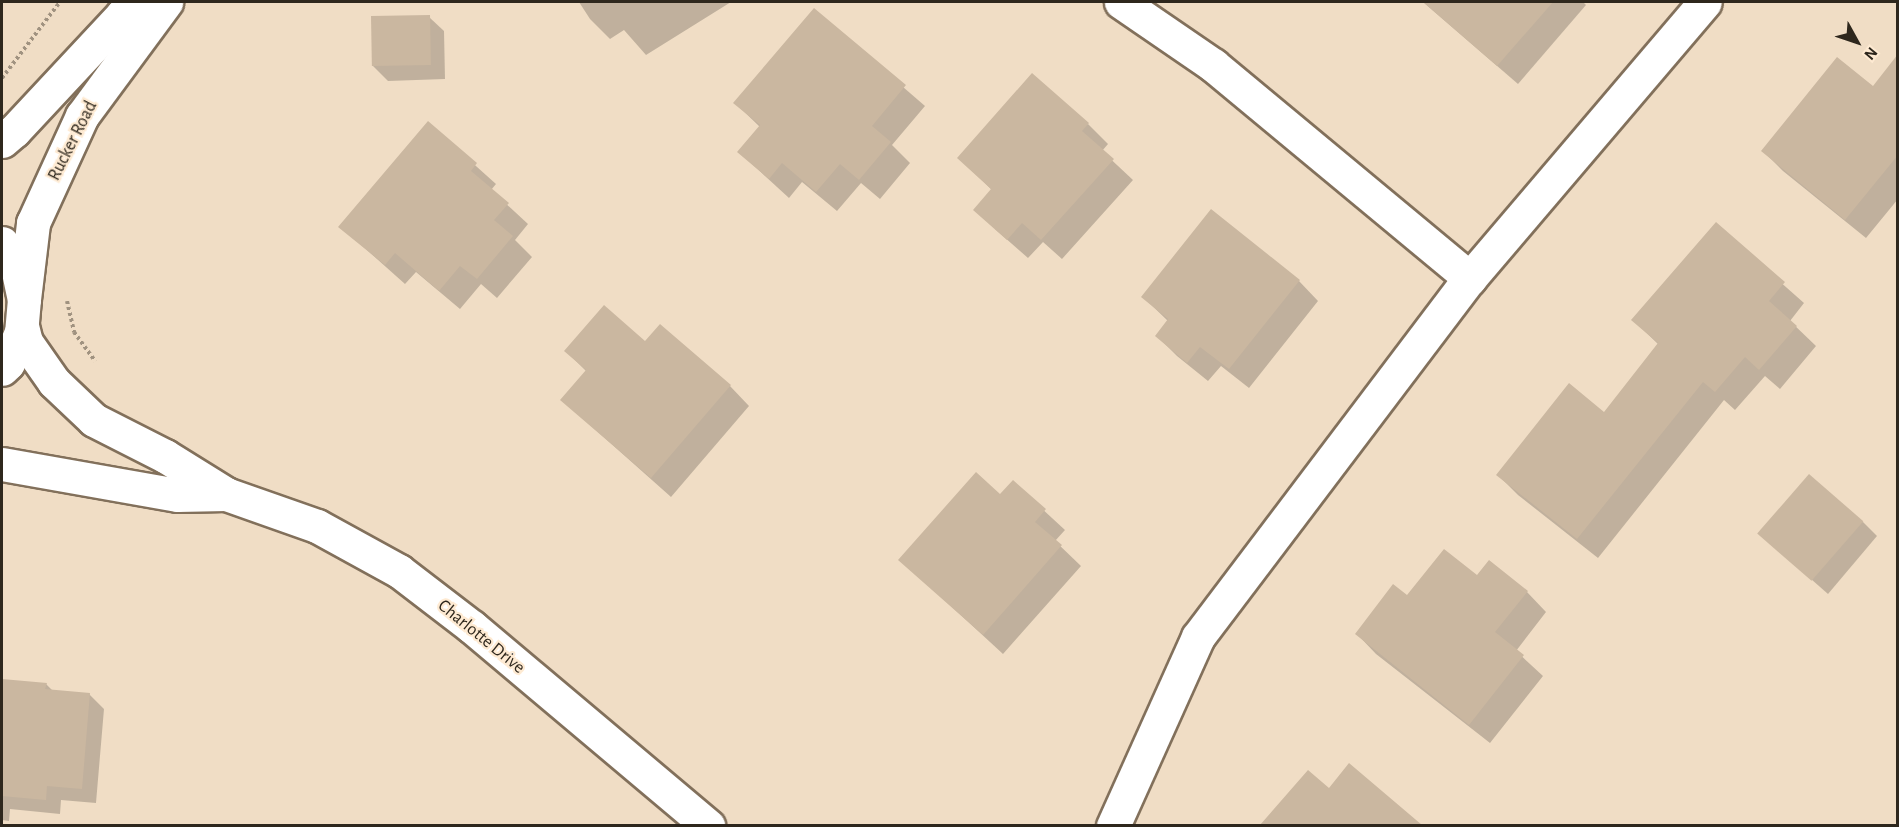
<!DOCTYPE html>
<style>
body{margin:0}
#map{position:relative;width:1899px;height:827px;overflow:hidden;background:#f0ddc5;font-family:"Alegreya Sans",sans-serif}
div>[style]{position:absolute}
.shadow>*{inset:0;background:#0003}
.building>*{inset:0;background:#cab7a0;transform-origin:0 0}
.path>*{height:4px;margin-top:-2px;transform-origin:0;background:repeating-linear-gradient(90deg,#a09280 0 3px,transparent 0 6px)}
.roads{filter:drop-shadow(2px 0 #82705b) drop-shadow(-2px 0 #82705b) drop-shadow(0 2px #82705b) drop-shadow(0 -2px #82705b)}
.street>*{height:33px;margin:-16.5px;padding:0 16.5px;transform-origin:16.5px;border-radius:16.5px;background:#fff}
.secondary>*{height:33px;margin:-16.5px;padding:0 16.5px;transform-origin:16.5px;border-radius:16.5px;background:#fff}
span{translate:-50% -50%;white-space:nowrap;text-align:center;line-height:1.15;-webkit-text-stroke:4.5px #feead2;paint-order:stroke}
.street-label{font-size:18px;color:#2e271d}
.frame{position:absolute;inset:0;border:3px solid #2e271d;pointer-events:none}
.north{position:absolute;left:1827px;top:12px;width:60px;height:60px;-webkit-text-stroke:4px #feead2;paint-order:stroke;rotate:130deg;font-size:16px;font-weight:700;line-height:24px;text-align:center;color:#2e271d}
.north::after{content:'';display:block;margin:auto;width:21px;height:27px;background:#2e271d;clip-path:polygon(50% 0,100% 100%,50% 72%,0 100%)}
</style>
<div id="map">
<div class="shadow">
<div style="clip-path:polygon(579px 2px,731px 2px,646px 55px,624px 30px,610px 39px,590px 19px)"></div>
<div style="clip-path:polygon(1423px 2px,1583px 2px,1586px 5px,1518px 84px)"></div>
<div style="clip-path:polygon(814px 10px,925px 106px,892px 145px,910px 163px,880px 199px,861px 183px,837px 211px,802px 182px,789px 198px,739px 152px,760px 127px,735px 103px)"></div>
<div style="clip-path:polygon(429px 17px,444px 31px,445px 79px,388px 81px,373px 66px)"></div>
<div style="clip-path:polygon(1898px 56px,1898px 199px,1866px 238px,1783px 171px,1763px 151px,1873px 88px)"></div>
<div style="clip-path:polygon(428px 123px,496px 184px,491px 190px,528px 224px,515px 240px,532px 257px,497px 298px,481px 284px,460px 309px,416px 272px,405px 284px,340px 226px)"></div>
<div style="clip-path:polygon(1088px 124px,1108px 144px,1102px 151px,1133px 180px,1062px 259px,1043px 242px,1028px 258px,995px 229px,992px 190px,959px 158px)"></div>
<div style="clip-path:polygon(1716px 225px,1804px 303px,1790px 321px,1816px 346px,1780px 389px,1765px 376px,1735px 410px,1724px 400px,1598px 558px,1518px 495px,1498px 475px,1604px 414px,1658px 344px,1633px 320px)"></div>
<div style="clip-path:polygon(1299px 281px,1318px 301px,1249px 388px,1221px 366px,1208px 381px,1177px 356px,1157px 336px,1168px 321px,1143px 297px)"></div>
<div style="clip-path:polygon(645px 343px,730px 386px,749px 406px,671px 497px,562px 400px,587px 372px,566px 351px)"></div>
<div style="clip-path:polygon(1013px 482px,1065px 530px,1055px 541px,1081px 566px,1003px 654px,901px 560px,1000px 496px)"></div>
<div style="clip-path:polygon(1863px 522px,1877px 536px,1828px 594px,1760px 534px)"></div>
<div style="clip-path:polygon(1477px 577px,1527px 592px,1546px 612px,1516px 651px,1543px 676px,1490px 743px,1376px 654px,1357px 634px)"></div>
<div style="clip-path:polygon(2px 680px,46px 684px,53px 691px,89px 694px,104px 709px,96px 803px,61px 800px,60px 814px,10px 809px,9px 821px,2px 820px)"></div>
<div style="clip-path:polygon(1350px 765px,1420px 826px,1262px 826px,1308px 772px,1329px 790px)"></div>
</div>
<div class="building">
<div style="clip-path:polygon(1423px 2px,1553px 2px,1497px 66px)"></div>
<div style="clip-path:polygon(814px 8px,906px 85px,872px 126px,891px 142px,859px 180px,840px 164px,816px 192px,782px 163px,769px 179px,737px 152px,760px 125px,733px 103px)"></div>
<div style="left:430px;top:15px;width:50px;height:59px;rotate:89deg"></div>
<div style="clip-path:polygon(1898px 54px,1898px 155px,1845px 220px,1761px 151px,1837px 57px,1873px 86px)"></div>
<div style="clip-path:polygon(1032px 73px,1089px 123px,1082px 131px,1114px 159px,1041px 240px,1022px 223px,1007px 240px,973px 210px,991px 189px,957px 158px)"></div>
<div style="clip-path:polygon(428px 121px,477px 163px,471px 171px,509px 203px,494px 220px,513px 236px,477px 279px,460px 266px,439px 291px,395px 253px,385px 265px,338px 227px)"></div>
<div style="clip-path:polygon(1211px 209px,1300px 280px,1229px 369px,1200px 347px,1187px 363px,1155px 336px,1168px 319px,1141px 297px)"></div>
<div style="clip-path:polygon(1716px 222px,1785px 282px,1769px 301px,1797px 326px,1759px 370px,1745px 357px,1715px 392px,1703px 382px,1577px 539px,1496px 475px,1569px 383px,1604px 412px,1658px 343px,1631px 320px)"></div>
<div style="clip-path:polygon(604px 305px,645px 341px,660px 324px,731px 385px,651px 478px,560px 400px,586px 370px,564px 351px)"></div>
<div style="clip-path:polygon(976px 472px,1000px 494px,1013px 480px,1046px 509px,1035px 522px,1062px 545px,983px 635px,898px 560px)"></div>
<div style="left:1809px;top:474px;width:72px;height:79px;rotate:41deg"></div>
<div style="clip-path:polygon(1444px 549px,1477px 575px,1489px 560px,1528px 591px,1495px 632px,1524px 655px,1469px 725px,1355px 634px,1393px 584px,1407px 595px)"></div>
<div style="clip-path:polygon(2px 679px,47px 683px,45px 689px,90px 693px,82px 789px,47px 786px,46px 800px,2px 796px)"></div>
<div style="clip-path:polygon(1349px 763px,1422px 825px,1260px 825px,1308px 770px,1329px 788px)"></div>
</div>
<div class="path">
<div style="left:2px;top:78px;width:96px;rotate:-52.7deg"></div>
<div style="left:67px;top:301px;width:32px;rotate:77deg"></div>
<div style="left:74px;top:332px;width:36px;rotate:54deg"></div>
</div>
<div class="roads">
<div class="street">
<div style="left:1121px;top:2px;width:112px;rotate:34.4deg"></div>
<div style="left:1213px;top:65px;width:334px;rotate:39.7deg"></div>
<div style="left:1113px;top:826px;width:207px;rotate:-65.8deg"></div>
<div style="left:1198px;top:637px;width:450px;rotate:-52.9deg"></div>
<div style="left:1470px;top:278px;width:362px;rotate:-49.6deg"></div>
</div>
<div class="secondary">
<div style="left:2px;top:141px;width:16px;rotate:-40deg"></div>
<div style="left:14px;top:131px;width:158px;rotate:-47deg"></div>
<div style="left:122px;top:15px;width:23px;rotate:-34deg"></div>
<div style="left:2px;top:243px;width:28px;rotate:58deg"></div>
<div style="left:17px;top:267px;width:33px;rotate:78deg"></div>
<div style="left:24px;top:299px;width:33px;rotate:95deg"></div>
<div style="left:21px;top:332px;width:34px;rotate:113deg"></div>
<div style="left:8px;top:363px;width:8px;rotate:135deg"></div>
<div style="left:24px;top:299px;width:77px;rotate:-83.2deg"></div>
<div style="left:33px;top:223px;width:118px;rotate:-65.4deg"></div>
<div style="left:82px;top:116px;width:142px;rotate:-53.6deg"></div>
<div style="left:22px;top:326px;width:16px;rotate:76deg"></div>
<div style="left:26px;top:342px;width:49px;rotate:55deg"></div>
<div style="left:54px;top:382px;width:55px;rotate:43.5deg"></div>
<div style="left:94px;top:420px;width:80px;rotate:26.9deg"></div>
<div style="left:165px;top:456px;width:72px;rotate:31.9deg"></div>
<div style="left:226px;top:494px;width:96px;rotate:19.4deg"></div>
<div style="left:317px;top:526px;width:94px;rotate:28.8deg"></div>
<div style="left:399px;top:571px;width:92px;rotate:37.5deg"></div>
<div style="left:472px;top:627px;width:309px;rotate:40.1deg"></div>
<div style="left:2px;top:464px;width:178px;rotate:10deg"></div>
<div style="left:177px;top:495px;width:49px;rotate:-1.2deg"></div>
</div>
</div>
<div class="street-label">
<span style="left:73px;top:141px;rotate:-63deg">Rucker Road</span>
<span style="left:481px;top:637px;rotate:39deg">Charlotte Drive</span>
</div>
<div class="frame"></div>
<div class="north">N</div>
</div>
